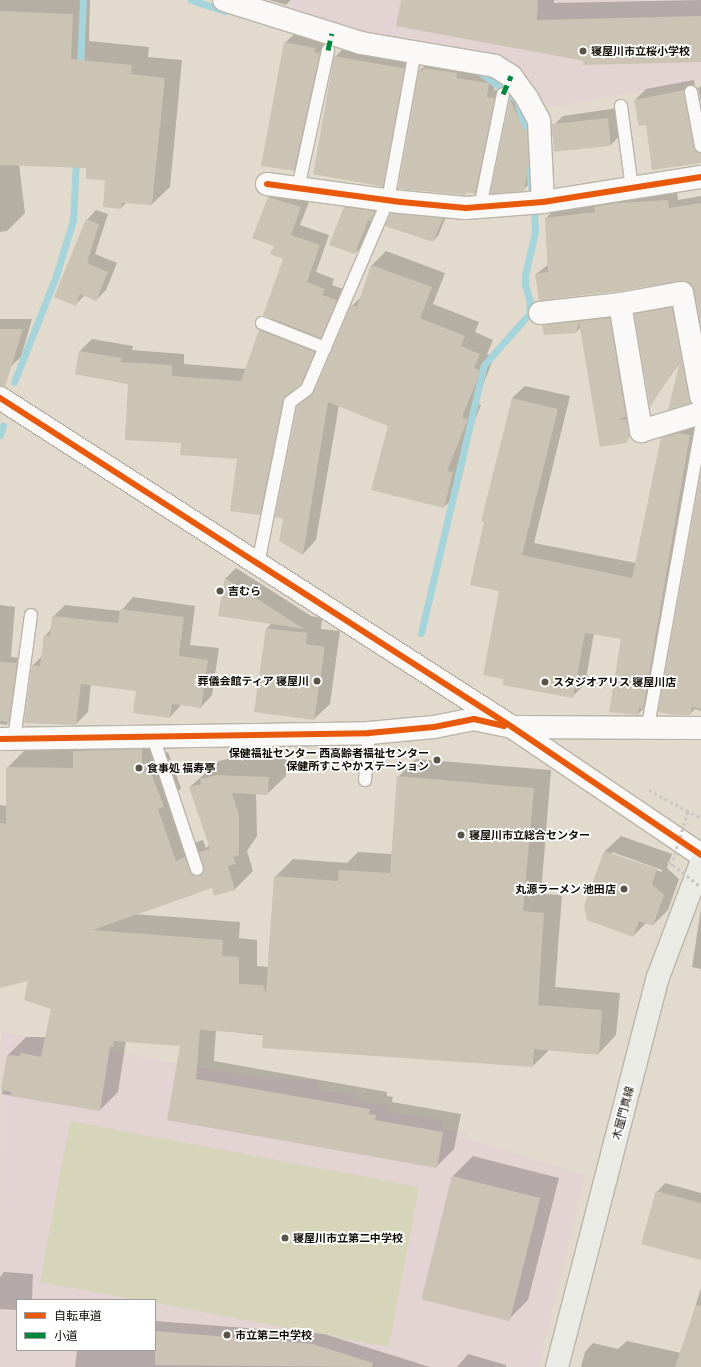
<!DOCTYPE html>
<meta charset="utf-8">
<style>
body{margin:0}
#map{position:relative;width:701px;height:1367px;overflow:hidden;background:#e2dacc;font-family:Manrope,"Noto Sans JP",sans-serif}
div>[style]{position:absolute}
.education>*{inset:0;background:#e3d3d3}
.green>*{inset:0;background:#d6d4b9}
.shadow>*{inset:0;background:#0003}
.stream>*{height:7px;margin:-3.5px;padding:0 3.5px;transform-origin:3.5px;border-radius:3.5px;background:#a6d4db}
.building>*{inset:0;background:#cbc3b3;transform-origin:0 0}
.path>*{height:2.5px;margin-top:-1.25px;transform-origin:0;background:repeating-linear-gradient(90deg,#cac7c4 0 3px,transparent 0 6px)}
.roads{filter:drop-shadow(1px 0 #bab4a9) drop-shadow(-1px 0 #bab4a9) drop-shadow(0 1px #bab4a9) drop-shadow(0 -1px #bab4a9)}
.service>*{height:12px;margin:-6px;padding:0 6px;transform-origin:6px;border-radius:6px;background:#fbf9f7}
.minor>*{height:22px;margin:-11px;padding:0 11px;transform-origin:11px;border-radius:11px;background:#fbf9f7}
.tertiary>*{height:22px;margin:-11px;padding:0 11px;transform-origin:11px;border-radius:11px;background:#fbf9f7}
.secondary>*{height:22px;margin:-11px;padding:0 11px;transform-origin:11px;border-radius:11px;background:#ebebe5}
.path-bridge>*{height:2.5px;margin-top:-1.25px;transform-origin:0;background:repeating-linear-gradient(90deg,#cac7c4 0 3px,transparent 0 6px)}
.quiet>*{height:5px;margin-top:-2.5px;transform-origin:0;background:repeating-linear-gradient(90deg,#00873e 0 10px,transparent 0 15px)}
.cycleway>*{height:6px;margin:-3px;padding:0 3px;transform-origin:3px;border-radius:3px;background:#e8590c}
.dots>*{width:11px;height:11px;translate:-50% -50%;box-sizing:border-box;border:2px solid #fff;border-radius:50%}
span{translate:-50% -50%;white-space:nowrap;text-align:center;line-height:1.15;-webkit-text-stroke:3.5px #fff;paint-order:stroke}
.poi-label{font-size:11px;color:#100b04;font-weight:700}
.left{translate:0 -50%;text-align:left}
.right{translate:-100% -50%;text-align:right}
.street-label{font-size:11px;color:#100b04}
.legend{position:absolute;left:16px;top:1299px;width:140px;height:52px;box-sizing:border-box;background:#fff;border:1px solid #9f9d9b;margin:0;padding:5px 7px;list-style:none;font-size:12px;color:#100b04}
.legend li{display:flex;align-items:center;gap:8px;height:20px}
.legend b{width:20px;border:1px solid #9f9d9b}
</style>
<div id="map">
<div class="education">
<div style="clip-path:polygon(292px 0,701px 0,701px 81px,544px 108px,512px 67px,374px 39px,287px 14px)"></div>
<div style="clip-path:polygon(evenodd,1px 1032px,259px 1078px,316px 1080px,319px 1091px,357px 1094px,356px 1100px,388px 1106px,388px 1112px,443px 1120px,443px 1129px,466px 1133px,465px 1138px,585px 1175px,538px 1367px,0 1367px,1px 1032px,17px 1300px,155px 1300px,155px 1350px,17px 1350px,17px 1300px)"></div>
</div>
<div class="green">
<div style="clip-path:polygon(70px 1121px,419px 1187px,389px 1347px,155px 1303px,155px 1300px,138px 1300px,40px 1282px)"></div>
</div>
<div class="shadow">
<div style="clip-path:polygon(0 0,90px 0,89px 41px,149px 47px,148px 57px,182px 60px,170px 187px,152px 204px,127px 202px,121px 208px,107px 179px,87px 167px,19px 164px,25px 213px,7px 231px,0 232px)"></div>
<div style="clip-path:polygon(269px 0,291px 0,286px 5px)"></div>
<div style="clip-path:polygon(402px 0,554px 0,554px 3px,701px 0,701px 61px,585px 60px)"></div>
<div style="clip-path:polygon(294px 34px,323px 40px,322px 44px,327px 45px,302px 162px,294px 170px,285px 43px)"></div>
<div style="clip-path:polygon(343px 49px,411px 60px,390px 179px,382px 186px,335px 57px)"></div>
<div style="clip-path:polygon(428px 63px,496px 76px,494px 90px,502px 90px,482px 185px,475px 193px,468px 191px,465px 194px,420px 70px)"></div>
<div style="clip-path:polygon(694px 80px,701px 132px,701px 155px,646px 123px,635px 100px,646px 89px)"></div>
<div style="clip-path:polygon(701px 86px,701px 102px,698px 88px)"></div>
<div style="clip-path:polygon(520px 90px,535px 120px,534px 179px,523px 190px,492px 192px,510px 100px)"></div>
<div style="clip-path:polygon(618px 108px,621px 134px,611px 145px,553px 126px,563px 116px)"></div>
<div style="clip-path:polygon(279px 187px,311px 197px,300px 225px,329px 235px,316px 272px,334px 279px,332px 285px,346px 290px,330px 327px,320px 337px,326px 340px,313px 371px,294px 389px,272px 502px,260px 514px,238px 458px,182px 442px,129px 384px,76px 374px,80px 351px,92px 339px,133px 346px,132px 350px,184px 354px,184px 364px,246px 369px,260px 330px,272px 318px,284px 259px,275px 246px,269px 197px)"></div>
<div style="clip-path:polygon(677px 192px,678px 200px,701px 196px,701px 322px,692px 284px,680px 280px,618px 291px,540px 299px,536px 274px,548px 265px,546px 218px,555px 209px)"></div>
<div style="clip-path:polygon(350px 202px,379px 206px,360px 248px,355px 253px,344px 207px)"></div>
<div style="clip-path:polygon(397px 208px,447px 214px,438px 236px,433px 241px,386px 226px)"></div>
<div style="clip-path:polygon(96px 210px,108px 214px,95px 254px,117px 263px,106px 290px,96px 300px,85px 295px,75px 305px,87px 220px)"></div>
<div style="clip-path:polygon(386px 251px,445px 273px,433px 304px,479px 322px,475px 332px,493px 340px,487px 354px,494px 357px,476px 403px,481px 405px,460px 457px,466px 459px,458px 493px,444px 507px,389px 426px,339px 405px,316px 540px,303px 554px,298px 407px,316px 389px,352px 306px,362px 296px,372px 265px)"></div>
<div style="clip-path:polygon(677px 303px,696px 397px,690px 402px,681px 361px,650px 405px,635px 314px,641px 309px)"></div>
<div style="clip-path:polygon(615px 313px,635px 430px,625px 442px,581px 327px,576px 332px,543px 326px,548px 321px)"></div>
<div style="clip-path:polygon(0 319px,32px 319px,21px 357px,10px 367px,0 361px)"></div>
<div style="clip-path:polygon(525px 386px,570px 396px,534px 543px,636px 563px,661px 439px,675px 426px,701px 418px,651px 701px,638px 714px,622px 638px,594px 633px,585px 684px,572px 697px,500px 590px,512px 398px)"></div>
<div style="clip-path:polygon(701px 477px,701px 711px,695px 709px,690px 714px)"></div>
<div style="clip-path:polygon(236px 568px,311px 616px,322px 618px,321px 629px,340px 631px,330px 704px,314px 719px,255px 711px,267px 628px,272px 623px,225px 579px)"></div>
<div style="clip-path:polygon(133px 597px,195px 606px,190px 645px,219px 648px,212px 695px,201px 707px,182px 704px,170px 717px,137px 690px,91px 684px,88px 712px,76px 724px,33px 665px,42px 656px,45px 636px,52px 628px,53px 617px,65px 605px,121px 611px)"></div>
<div style="clip-path:polygon(0 605px,15px 607px,11px 657px,22px 658px,12px 719px,6px 725px,0 724px)"></div>
<div style="clip-path:polygon(159px 732px,159px 756px,168px 752px,181px 788px,177px 793px,194px 843px,203px 840px,206px 848px,210px 844px,190px 787px,219px 761px,236px 757px,286px 759px,286px 776px,267px 794px,256px 793px,257px 836px,247px 851px,253px 871px,235px 889px,213px 886px,134px 914px,240px 922px,239px 938px,257px 940px,257px 966px,268px 967px,275px 877px,293px 859px,347px 863px,358px 852px,392px 854px,398px 777px,416px 759px,551px 770px,541px 894px,562px 895px,555px 987px,620px 993px,616px 1035px,598px 1054px,549px 1050px,533px 1066px,216px 1030px,214px 1061px,387px 1092px,387px 1096px,393px 1097px,392px 1102px,461px 1114px,454px 1149px,436px 1167px,168px 1120px,181px 1045px,126px 1041px,118px 1092px,100px 1110px,2px 1094px,8px 1055px,26px 1037px,46px 1037px,53px 1009px,30px 979px,0 987px,0 805px,7px 806px,7px 768px,25px 750px,75px 750px,92px 733px)"></div>
<div style="clip-path:polygon(evenodd,621px 836px,672px 854px,667px 868px,679px 879px,668px 910px,653px 925px,646px 923px,633px 936px,585px 906px,605px 851px,621px 836px,612px 852px,662px 870px,662px 872px,612px 855px,612px 852px)"></div>
<div style="clip-path:polygon(701px 908px,701px 969px,692px 967px)"></div>
<div style="clip-path:polygon(473px 1156px,559px 1178px,528px 1300px,508px 1320px,422px 1299px,453px 1176px)"></div>
<div style="clip-path:polygon(665px 1183px,701px 1193px,701px 1259px,657px 1192px)"></div>
<div style="clip-path:polygon(4px 1272px,33px 1274px,32px 1299px,17px 1300px,17px 1310px,0 1309px,0 1277px)"></div>
<div style="clip-path:polygon(701px 1288px,701px 1367px,581px 1367px,585px 1352px,593px 1343px,618px 1349px,627px 1341px,681px 1353px)"></div>
<div style="clip-path:polygon(155px 1321px,324px 1334px,430px 1367px,75px 1367px,77px 1350px,155px 1350px)"></div>
<div style="clip-path:polygon(468px 1354px,506px 1365px,506px 1367px,457px 1367px)"></div>
</div>
<div class="stream">
<div style="left:191px;top:0;width:36px;rotate:18deg"></div>
<div style="left:80px;top:68px;width:68px;rotate:-87.5deg"></div>
<div style="left:480px;top:72px;width:46px;rotate:37.1deg"></div>
<div style="left:517px;top:100px;width:38px;rotate:75deg"></div>
<div style="left:528px;top:156px;width:40px;rotate:84.3deg"></div>
<div style="left:14px;top:382px;width:114px;rotate:-68.4deg"></div>
<div style="left:56px;top:276px;width:59px;rotate:-73.1deg"></div>
<div style="left:73px;top:220px;width:62px;rotate:-87.2deg"></div>
<div style="left:0;top:435px;width:10px;rotate:-73deg"></div>
<div style="left:421px;top:633px;width:275px;rotate:-76.8deg"></div>
<div style="left:484px;top:365px;width:68px;rotate:-48.6deg"></div>
<div style="left:529px;top:314px;width:12px;rotate:-85deg"></div>
<div style="left:530px;top:302px;width:18px;rotate:-106deg"></div>
<div style="left:525px;top:285px;width:10px;rotate:-90deg"></div>
<div style="left:525px;top:275px;width:44px;rotate:-76.9deg"></div>
<div style="left:535px;top:232px;width:20px;rotate:-93deg"></div>
</div>
<div class="building">
<div style="clip-path:polygon(401px 0,538px 0,537px 20px,701px 16px,701px 62px,583px 65px,584px 61px,396px 26px)"></div>
<div style="clip-path:polygon(0 11px,73px 14px,71px 59px,132px 65px,131px 74px,165px 78px,152px 205px,122px 203px,121px 209px,103px 207px,105px 180px,86px 179px,86px 168px,0 165px)"></div>
<div style="clip-path:polygon(284px 42px,315px 48px,314px 52px,320px 53px,294px 171px,261px 166px)"></div>
<div style="left:334px;top:56px;width:72px;height:120px;rotate:10deg"></div>
<div style="clip-path:polygon(423px 68px,457px 73px,456px 78px,489px 83px,487px 97px,495px 98px,475px 194px,466px 192px,465px 195px,398px 189px,419px 70px,423px 71px)"></div>
<div style="clip-path:polygon(684px 90px,694px 147px,701px 153px,701px 163px,652px 170px,646px 125px,639px 126px,634px 100px)"></div>
<div style="clip-path:polygon(510px 99px,524px 130px,527px 129px,529px 164px,524px 191px,490px 194px)"></div>
<div style="left:608px;top:118px;width:28px;height:57px;rotate:84deg"></div>
<div style="clip-path:polygon(268px 197px,301px 207px,291px 235px,320px 245px,307px 282px,325px 289px,322px 295px,337px 300px,321px 338px,263px 315px,283px 259px,270px 254px,274px 246px,252px 238px)"></div>
<div style="clip-path:polygon(668px 200px,669px 208px,701px 203px,701px 327px,694px 290px,686px 281px,539px 301px,535px 274px,548px 272px,545px 218px,595px 212px,594px 207px,617px 203px)"></div>
<div style="clip-path:polygon(344px 207px,375px 211px,371px 221px,368px 220px,355px 254px,329px 245px)"></div>
<div style="clip-path:polygon(390px 213px,400px 214px,443px 218px,433px 242px,385px 226px)"></div>
<div style="clip-path:polygon(86px 219px,99px 224px,87px 263px,108px 272px,96px 301px,80px 294px,76px 306px,54px 297px)"></div>
<div style="clip-path:polygon(371px 265px,432px 287px,420px 318px,465px 336px,461px 346px,480px 354px,474px 368px,481px 371px,462px 417px,468px 419px,447px 471px,453px 472px,444px 508px,371px 490px,388px 426px,328px 402px,303px 555px,279px 541px,283px 519px,275px 517px,297px 406px,314px 392px,351px 305px,357px 307px)"></div>
<div style="clip-path:polygon(672px 307px,691px 403px,668px 410px,680px 361px,650px 407px,634px 314px)"></div>
<div style="clip-path:polygon(610px 318px,626px 417px,619px 419px,627px 420px,630px 436px,626px 443px,600px 447px,579px 322px,576px 333px,544px 335px,542px 325px)"></div>
<div style="clip-path:polygon(0 329px,23px 329px,5px 387px,0 386px)"></div>
<div style="clip-path:polygon(259px 330px,315px 352px,301px 384px,283px 401px,260px 515px,230px 511px,237px 459px,180px 455px,181px 443px,125px 440px,128px 384px,75px 374px,79px 351px,122px 358px,121px 362px,172px 365px,172px 376px,241px 381px)"></div>
<div style="clip-path:polygon(512px 398px,558px 409px,522px 555px,632px 578px,661px 438px,679px 433px,690px 435px,643px 709px,639px 708px,638px 715px,609px 712px,621px 639px,585px 633px,573px 698px,503px 685px,503px 679px,483px 675px,499px 591px,470px 585px,484px 522px,481px 521px)"></div>
<div style="clip-path:polygon(701px 472px,701px 709px,692px 707px,690px 715px,675px 715px,658px 712px)"></div>
<div style="clip-path:polygon(225px 578px,304px 629px,218px 616px)"></div>
<div style="clip-path:polygon(120px 609px,184px 617px,179px 656px,208px 660px,201px 708px,172px 704px,170px 718px,133px 713px,136px 691px,81px 684px,76px 725px,24px 723px,32px 665px,40px 666px,44px 635px,50px 636px,52px 616px,118px 623px)"></div>
<div style="clip-path:polygon(266px 628px,307px 633px,306px 644px,325px 647px,314px 720px,254px 712px)"></div>
<div style="clip-path:polygon(0 662px,17px 663px,9px 722px,0 721px)"></div>
<div style="clip-path:polygon(142px 749px,142px 773px,150px 770px,164px 807px,158px 809px,176px 861px,185px 857px,190px 872px,195px 876px,202px 874px,204px 870px,199px 852px,210px 849px,189px 787px,201px 784px,200px 779px,217px 775px,269px 777px,268px 795px,232px 793px,239px 816px,239px 855px,233px 857px,236px 864px,228px 866px,235px 890px,214px 896px,212px 888px,93px 930px,223px 940px,222px 956px,239px 957px,239px 984px,263px 985px,266px 993px,274px 876px,338px 881px,339px 870px,390px 873px,397px 776px,534px 788px,523px 911px,544px 913px,538px 1005px,602px 1010px,599px 1055px,534px 1049px,533px 1067px,262px 1048px,263px 1034px,200px 1030px,196px 1079px,370px 1109px,369px 1114px,376px 1115px,375px 1120px,443px 1132px,437px 1168px,167px 1120px,180px 1046px,114px 1041px,113px 1047px,110px 1046px,100px 1111px,10px 1096px,11px 1092px,1px 1090px,7px 1055px,20px 1056px,21px 1053px,41px 1057px,51px 1009px,24px 1000px,28px 981px,0 988px,0 823px,6px 824px,6px 767px,73px 768px,73px 751px)"></div>
<div style="clip-path:polygon(604px 851px,657px 869px,652px 884px,664px 895px,653px 926px,639px 921px,633px 937px,587px 920px,584px 906px)"></div>
<div style="left:452px;top:1176px;width:91px;height:127px;rotate:14deg"></div>
<div style="clip-path:polygon(656px 1191px,701px 1203px,701px 1260px,641px 1244px)"></div>
<div style="clip-path:polygon(696px 1305px,701px 1306px,701px 1367px,675px 1367px)"></div>
<div style="clip-path:polygon(155px 1331px,313px 1344px,373px 1363px,372px 1367px,155px 1365px)"></div>
</div>
<div class="path">
<div style="left:649px;top:790px;width:59px;rotate:28.3deg"></div>
</div>
<div class="roads">
<div class="service">
<div style="left:691px;top:92px;width:55px;rotate:79.5deg"></div>
<div style="left:621px;top:106px;width:83px;rotate:82.4deg"></div>
<div style="left:298px;top:188px;width:141px;rotate:-77.7deg"></div>
<div style="left:480px;top:207px;width:115px;rotate:-78.5deg"></div>
<div style="left:262px;top:323px;width:68px;rotate:21.6deg"></div>
<div style="left:258px;top:564px;width:165px;rotate:-78.8deg"></div>
<div style="left:290px;top:402px;width:21px;rotate:-37deg"></div>
<div style="left:307px;top:389px;width:206px;rotate:-66.8deg"></div>
<div style="left:388px;top:200px;width:150px;rotate:-79.7deg"></div>
<div style="left:648px;top:726px;width:303px;rotate:-79.9deg"></div>
<div style="left:153px;top:737px;width:139px;rotate:71.6deg"></div>
<div style="left:14px;top:739px;width:125px;rotate:-82.2deg"></div>
<div style="left:365px;top:780px;width:47px;rotate:-85.1deg"></div>
</div>
<div class="minor">
<div style="left:224px;top:0;width:144px;rotate:17.4deg"></div>
<div style="left:361px;top:43px;width:136px;rotate:9.7deg"></div>
<div style="left:495px;top:66px;width:19px;rotate:32deg"></div>
<div style="left:511px;top:76px;width:27px;rotate:54deg"></div>
<div style="left:527px;top:98px;width:26px;rotate:62deg"></div>
<div style="left:539px;top:121px;width:81px;rotate:87.2deg"></div>
<div style="left:267px;top:184px;width:135px;rotate:7.7deg"></div>
<div style="left:401px;top:202px;width:65px;rotate:5.3deg"></div>
<div style="left:466px;top:208px;width:77px;rotate:-4.5deg"></div>
<div style="left:543px;top:202px;width:160px;rotate:-9deg"></div>
<div style="left:620px;top:304px;width:129px;rotate:80.6deg"></div>
<div style="left:641px;top:431px;width:63px;rotate:-16.7deg"></div>
<div style="left:540px;top:313px;width:81px;rotate:-6.4deg"></div>
<div style="left:620px;top:304px;width:63px;rotate:-10.1deg"></div>
<div style="left:682px;top:293px;width:105px;rotate:79.5deg"></div>
<div style="left:0;top:739px;width:369px;rotate:-0.9deg"></div>
<div style="left:369px;top:733px;width:65px;rotate:-5.3deg"></div>
<div style="left:434px;top:727px;width:41px;rotate:-11.3deg"></div>
<div style="left:474px;top:719px;width:39px;rotate:12deg"></div>
<div style="left:512px;top:727px;width:189px;rotate:0.3deg"></div>
</div>
<div class="tertiary">
<div style="left:0;top:398px;width:609px;rotate:32.72deg"></div>
<div style="left:512px;top:727px;width:228px;rotate:34.1deg"></div>
</div>
<div class="secondary">
<div style="left:557px;top:1367px;width:403px;rotate:-75.5deg"></div>
<div style="left:658px;top:977px;width:122px;rotate:-69.3deg"></div>
</div>
</div>
<div class="path-bridge">
<div style="left:668px;top:861px;width:42px;rotate:38.2deg"></div>
<div style="left:671px;top:866px;width:58px;rotate:-72.8deg"></div>
</div>
<div class="quiet">
<div style="left:328px;top:50px;width:17px;rotate:-77deg"></div>
<div style="left:503px;top:94px;width:20px;rotate:-66deg"></div>
</div>
<div class="cycleway">
<div style="left:267px;top:184px;width:135px;rotate:7.7deg"></div>
<div style="left:401px;top:202px;width:65px;rotate:5.3deg"></div>
<div style="left:466px;top:208px;width:77px;rotate:-4.5deg"></div>
<div style="left:543px;top:202px;width:160px;rotate:-9deg"></div>
<div style="left:0;top:398px;width:609px;rotate:32.72deg"></div>
<div style="left:512px;top:727px;width:228px;rotate:34.1deg"></div>
<div style="left:0;top:739px;width:369px;rotate:-0.9deg"></div>
<div style="left:369px;top:733px;width:65px;rotate:-5.3deg"></div>
<div style="left:434px;top:727px;width:41px;rotate:-11.3deg"></div>
<div style="left:474px;top:719px;width:31px;rotate:13deg"></div>
</div>
<div class="dots">
<div style="left:583px;top:51px;background:#5a534a"></div>
<div style="left:220px;top:591px;background:#5a534a"></div>
<div style="left:317px;top:681px;background:#5a534a"></div>
<div style="left:545px;top:682px;background:#5a534a"></div>
<div style="left:437px;top:760px;background:#5a534a"></div>
<div style="left:139px;top:768px;background:#5a534a"></div>
<div style="left:461px;top:835px;background:#5a534a"></div>
<div style="left:624px;top:889px;background:#5a534a"></div>
<div style="left:285px;top:1238px;background:#5a534a"></div>
<div style="left:227px;top:1335px;background:#5a534a"></div>
</div>
<div class="poi-label">
<span class="left" style="left:591px;top:51px">寝屋川市立桜小学校</span>
<span class="left" style="left:228px;top:591px">吉むら</span>
<span class="right" style="left:309px;top:681px">葬儀会館ティア 寝屋川</span>
<span class="left" style="left:553px;top:682px">スタジオアリス 寝屋川店</span>
<span class="right" style="left:429px;top:760px">保健福祉センター 西高齢者福祉センター<br>保健所すこやかステーション</span>
<span class="left" style="left:147px;top:768px">食事処 福寿亭</span>
<span class="left" style="left:469px;top:835px">寝屋川市立総合センター</span>
<span class="right" style="left:616px;top:889px">丸源ラーメン 池田店</span>
<span class="left" style="left:293px;top:1238px">寝屋川市立第二中学校</span>
<span class="left" style="left:235px;top:1335px">市立第二中学校</span>
</div>
<div class="street-label">
<span style="left:623px;top:1113px;rotate:-75deg">木屋門真線</span>
</div>
<ul class="legend">
<li><b style="height:5px;background:#e8590c"></b>自転車道</li>
<li><b style="height:5px;background:#00873e"></b>小道</li>
</ul>
</div>
